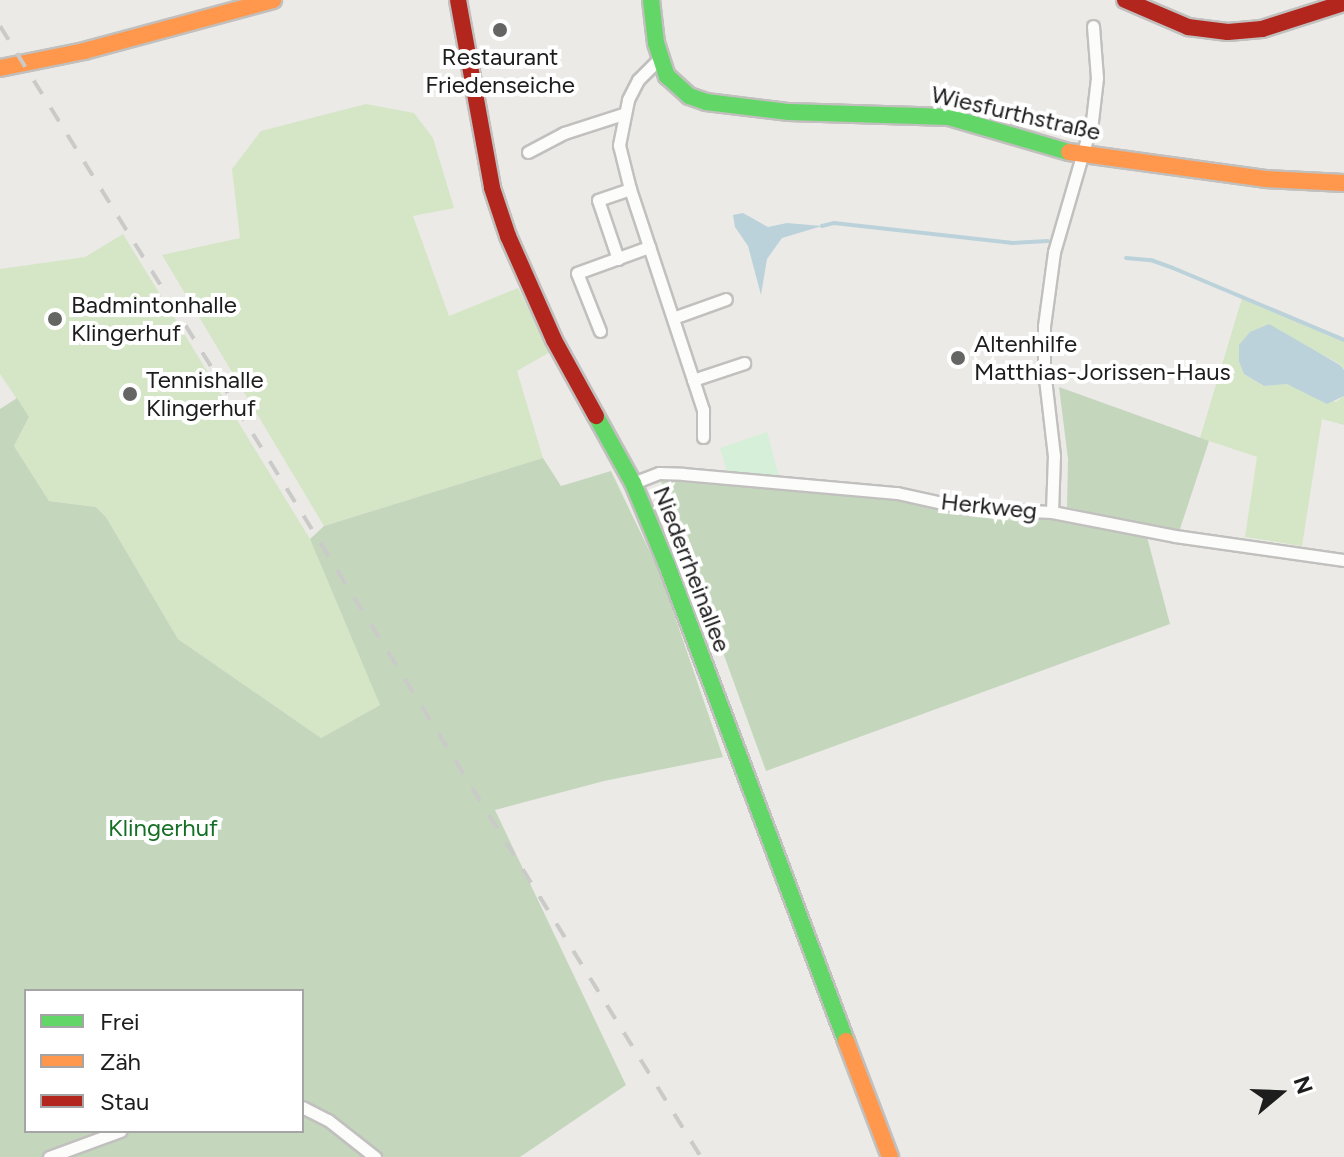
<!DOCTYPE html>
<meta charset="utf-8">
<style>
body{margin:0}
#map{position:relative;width:1344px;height:1157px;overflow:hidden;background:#ebeae6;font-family:Figtree,sans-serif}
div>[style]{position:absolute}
.grass>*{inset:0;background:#d5e6c7}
.forest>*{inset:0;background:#c4d7bd}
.park>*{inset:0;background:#d6efd8}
.water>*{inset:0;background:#bcd2db}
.stream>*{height:4px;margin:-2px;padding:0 2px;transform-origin:2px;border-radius:2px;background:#bcd2db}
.roads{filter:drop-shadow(2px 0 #c1c0be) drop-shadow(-2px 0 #c1c0be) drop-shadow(0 2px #c1c0be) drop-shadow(0 -2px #c1c0be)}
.street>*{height:11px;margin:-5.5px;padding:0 5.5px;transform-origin:5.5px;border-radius:5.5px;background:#fcfcfb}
.fast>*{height:16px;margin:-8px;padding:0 8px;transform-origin:8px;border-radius:8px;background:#63d668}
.slow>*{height:16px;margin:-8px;padding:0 8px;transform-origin:8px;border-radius:8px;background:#ff974d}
.jam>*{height:16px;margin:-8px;padding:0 8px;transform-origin:8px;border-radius:8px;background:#b3261e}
.rail>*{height:4px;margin-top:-2px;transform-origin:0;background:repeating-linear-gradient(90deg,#cacac9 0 16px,transparent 0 32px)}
.dots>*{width:22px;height:22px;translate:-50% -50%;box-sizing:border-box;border:4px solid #fff;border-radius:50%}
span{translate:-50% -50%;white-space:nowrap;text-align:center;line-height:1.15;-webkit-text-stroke:8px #fff;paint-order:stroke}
.poi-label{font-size:24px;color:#1d1d1d}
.left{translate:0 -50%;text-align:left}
.street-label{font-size:24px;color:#1d1d1d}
.park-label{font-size:24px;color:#166f26}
.legend{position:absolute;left:24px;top:989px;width:280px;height:144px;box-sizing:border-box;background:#fff;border:2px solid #a5a5a5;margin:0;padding:10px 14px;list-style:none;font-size:24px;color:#1d1d1d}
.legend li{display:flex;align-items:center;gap:16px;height:40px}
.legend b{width:40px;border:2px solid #a5a5a5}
.north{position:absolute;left:1240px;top:1053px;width:80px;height:80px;-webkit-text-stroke:6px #fff;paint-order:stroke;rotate:71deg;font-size:22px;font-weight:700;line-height:32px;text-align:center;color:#1d1d1d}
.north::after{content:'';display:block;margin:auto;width:28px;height:36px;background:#1d1d1d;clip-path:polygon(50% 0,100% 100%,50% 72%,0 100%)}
</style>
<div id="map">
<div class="grass">
<div style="clip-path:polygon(366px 104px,414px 113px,433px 138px,454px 208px,413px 216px,449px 316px,518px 288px,550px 352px,517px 371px,543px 458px,324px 526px,162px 255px,240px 238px,232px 169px,261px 131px)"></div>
<div style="clip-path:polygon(123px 234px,310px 539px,351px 627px,380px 705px,321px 738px,178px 639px,106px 517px,96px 507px,49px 501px,14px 446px,29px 417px,0 374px,0 269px,85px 257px)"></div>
<div style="clip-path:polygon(1242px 298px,1344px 342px,1344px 370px,1340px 364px,1315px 351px,1244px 374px,1264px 386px,1287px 384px,1336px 402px,1344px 396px,1344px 425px,1322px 419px,1302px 546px,1245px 537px,1257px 457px,1200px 438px)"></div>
</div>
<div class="forest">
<div style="clip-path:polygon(1059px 387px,1209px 441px,1179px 532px,1067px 507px,1068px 459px)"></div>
<div style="clip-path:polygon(evenodd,17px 398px,29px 417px,14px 446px,49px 501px,96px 507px,106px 517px,178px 639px,321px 738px,380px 705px,310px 539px,324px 526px,543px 458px,561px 486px,611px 471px,660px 573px,723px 757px,604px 781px,495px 810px,626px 1085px,520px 1157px,0 1157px,0 409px,17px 398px,26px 991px,302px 991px,302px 1131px,26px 1131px,26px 991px)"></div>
<div style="clip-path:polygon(659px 476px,897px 497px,964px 514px,1041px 518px,1147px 537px,1170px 624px,766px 771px)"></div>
</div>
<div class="park">
<div style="clip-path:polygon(767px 432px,779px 477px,728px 475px,720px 448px)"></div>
</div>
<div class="water">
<div style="clip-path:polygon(743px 213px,768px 227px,787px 223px,822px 226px,782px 238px,767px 259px,761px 295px,748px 246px,735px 227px,733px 215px)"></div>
<div style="clip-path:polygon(1269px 324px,1340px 365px,1344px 370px,1344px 396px,1327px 404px,1287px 384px,1264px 386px,1244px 374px,1239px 361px,1239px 345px,1250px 332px)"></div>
</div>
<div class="stream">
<div style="left:822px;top:226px;width:12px;rotate:-14deg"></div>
<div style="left:834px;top:223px;width:178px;rotate:6.4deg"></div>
<div style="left:1011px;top:243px;width:37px;rotate:-3deg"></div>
<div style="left:1126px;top:258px;width:25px;rotate:5deg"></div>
<div style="left:1151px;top:260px;width:23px;rotate:20deg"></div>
<div style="left:1173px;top:268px;width:186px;rotate:22.8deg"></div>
</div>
<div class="roads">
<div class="street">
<div style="left:659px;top:59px;width:30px;rotate:135deg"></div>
<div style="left:638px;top:80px;width:22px;rotate:117deg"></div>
<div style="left:628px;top:100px;width:46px;rotate:101.3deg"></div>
<div style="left:619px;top:145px;width:45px;rotate:76deg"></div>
<div style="left:630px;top:189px;width:233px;rotate:71.7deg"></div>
<div style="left:703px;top:410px;width:27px;rotate:90deg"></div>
<div style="left:528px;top:152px;width:41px;rotate:-27.8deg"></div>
<div style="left:564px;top:133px;width:62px;rotate:-17.9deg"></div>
<div style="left:618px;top:259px;width:62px;rotate:-108.7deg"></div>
<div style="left:598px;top:200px;width:34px;rotate:-19deg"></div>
<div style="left:673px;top:318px;width:56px;rotate:-19.7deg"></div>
<div style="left:600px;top:331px;width:62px;rotate:-111.6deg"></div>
<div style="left:577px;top:273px;width:77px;rotate:-19.9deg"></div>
<div style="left:693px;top:380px;width:54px;rotate:-18.4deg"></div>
<div style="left:633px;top:483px;width:28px;rotate:-21deg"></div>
<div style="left:659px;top:473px;width:24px;rotate:2deg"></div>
<div style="left:683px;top:474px;width:215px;rotate:5.1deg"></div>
<div style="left:897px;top:493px;width:70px;rotate:12.4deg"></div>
<div style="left:965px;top:508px;width:87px;rotate:2.6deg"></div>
<div style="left:1052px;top:512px;width:125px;rotate:11deg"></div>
<div style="left:1175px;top:536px;width:171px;rotate:8.1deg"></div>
<div style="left:1052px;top:512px;width:56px;rotate:-88deg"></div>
<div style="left:1054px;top:456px;width:87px;rotate:-96.6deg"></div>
<div style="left:1044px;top:370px;width:44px;rotate:-90deg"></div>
<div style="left:1044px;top:326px;width:75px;rotate:-82.3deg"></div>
<div style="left:1054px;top:252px;width:136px;rotate:-73.8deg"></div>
<div style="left:1092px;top:121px;width:43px;rotate:-83.4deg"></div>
<div style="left:1097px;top:78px;width:52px;rotate:-94.4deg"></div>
<div style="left:302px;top:1107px;width:29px;rotate:27deg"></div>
<div style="left:328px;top:1120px;width:60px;rotate:38.2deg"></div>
<div style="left:49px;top:1157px;width:76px;rotate:-20.1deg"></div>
</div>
<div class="fast">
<div style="left:651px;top:0;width:43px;rotate:83.4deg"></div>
<div style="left:656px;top:43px;width:35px;rotate:72deg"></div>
<div style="left:667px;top:76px;width:30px;rotate:42deg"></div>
<div style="left:689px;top:96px;width:18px;rotate:19deg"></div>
<div style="left:706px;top:102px;width:84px;rotate:6.9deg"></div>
<div style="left:789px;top:112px;width:160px;rotate:1.8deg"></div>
<div style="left:949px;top:117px;width:125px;rotate:16.3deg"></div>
<div style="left:596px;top:416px;width:77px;rotate:61.1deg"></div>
<div style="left:633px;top:483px;width:89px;rotate:67.5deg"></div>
<div style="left:667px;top:565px;width:509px;rotate:69.39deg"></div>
</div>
<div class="slow">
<div style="left:0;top:68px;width:86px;rotate:-11.4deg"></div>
<div style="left:84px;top:51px;width:196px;rotate:-15.1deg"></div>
<div style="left:1069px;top:152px;width:198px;rotate:7.8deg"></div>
<div style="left:1265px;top:179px;width:79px;rotate:2.9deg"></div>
<div style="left:846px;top:1041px;width:124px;rotate:69.2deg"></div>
</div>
<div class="jam">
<div style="left:458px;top:0;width:191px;rotate:79.7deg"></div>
<div style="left:492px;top:188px;width:51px;rotate:71.6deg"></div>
<div style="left:508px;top:236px;width:114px;rotate:66.1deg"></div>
<div style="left:554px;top:340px;width:87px;rotate:61.1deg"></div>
<div style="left:1125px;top:0;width:69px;rotate:23.2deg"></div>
<div style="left:1188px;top:27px;width:40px;rotate:7.1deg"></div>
<div style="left:1228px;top:32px;width:34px;rotate:-5deg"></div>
<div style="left:1262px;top:29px;width:86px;rotate:-17.6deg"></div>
</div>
</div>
<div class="rail">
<div style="left:0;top:26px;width:1331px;rotate:58.21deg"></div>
</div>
<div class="dots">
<div style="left:500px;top:30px;background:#656563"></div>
<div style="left:55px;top:319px;background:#656563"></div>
<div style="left:958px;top:358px;background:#656563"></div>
<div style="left:130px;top:394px;background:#656563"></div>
</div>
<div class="poi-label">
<span style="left:500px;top:71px">Restaurant<br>Friedenseiche</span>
<span class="left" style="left:71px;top:319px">Badmintonhalle<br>Klingerhuf</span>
<span class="left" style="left:974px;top:358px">Altenhilfe<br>Matthias-Jorissen-Haus</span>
<span class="left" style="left:146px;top:394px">Tennishalle<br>Klingerhuf</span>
</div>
<div class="street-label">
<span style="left:1016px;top:113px;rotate:13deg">Wiesfurthstraße</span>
<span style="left:989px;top:506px;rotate:6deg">Herkweg</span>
<span style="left:692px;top:569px;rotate:69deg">Niederrheinallee</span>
</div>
<div class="park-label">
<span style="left:163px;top:828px">Klingerhuf</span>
</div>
<ul class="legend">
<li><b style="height:10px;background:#63d668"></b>Frei</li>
<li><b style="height:10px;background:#ff974d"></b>Zäh</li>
<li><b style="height:10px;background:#b3261e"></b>Stau</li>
</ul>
<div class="north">N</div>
</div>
